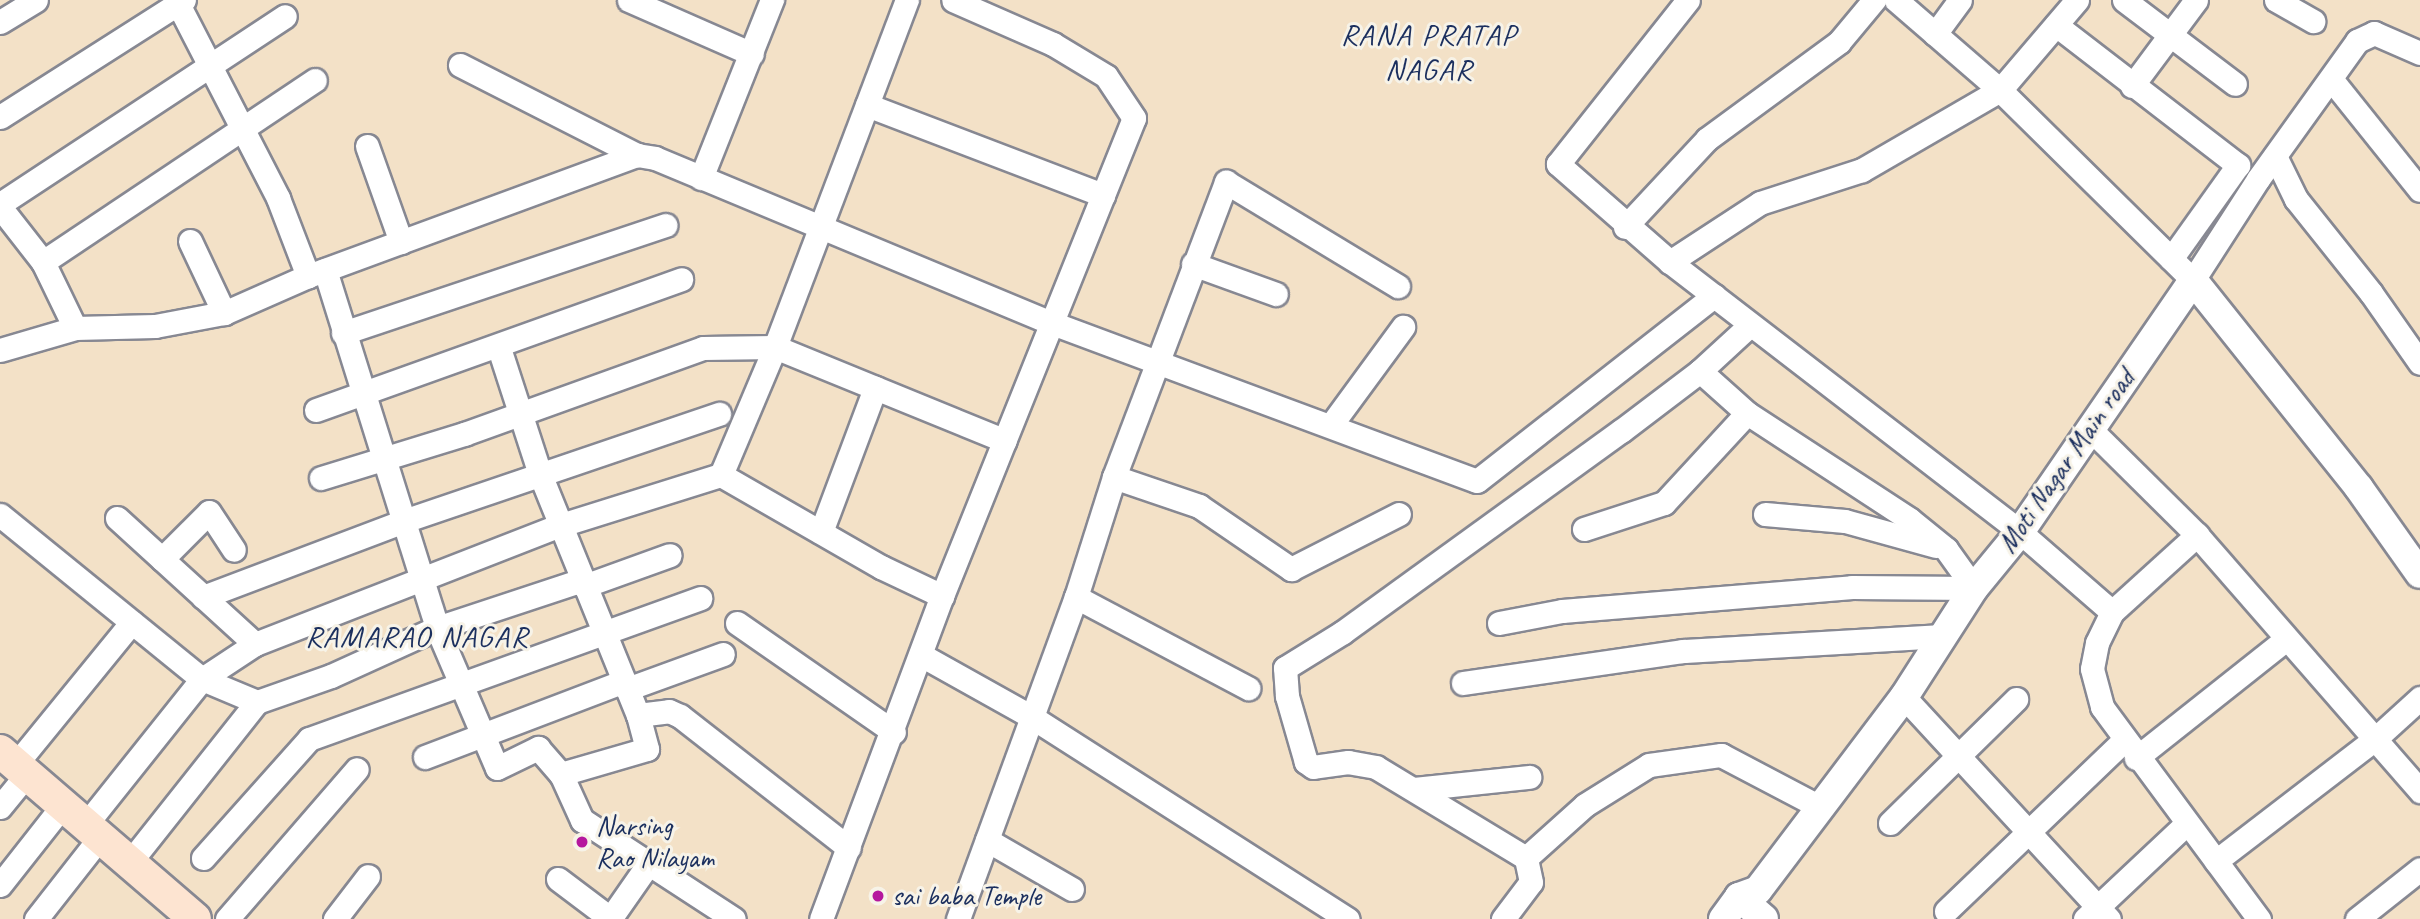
<!DOCTYPE html>
<style>
body{margin:0}
#map{position:relative;width:2420px;height:919px;overflow:hidden;background:#f3e1c7;font-family:Caveat,sans-serif}
div>[style]{position:absolute}
.roads{filter:drop-shadow(2px 0 #878892) drop-shadow(-2px 0 #878892) drop-shadow(0 2px #878892) drop-shadow(0 -2px #878892)}
.minor>*{height:23px;margin:-11.5px;padding:0 11.5px;transform-origin:11.5px;border-radius:11.5px;background:#fff}
.tertiary>*{height:28px;margin:-14px;padding:0 14px;transform-origin:14px;border-radius:14px;background:#fff}
.secondary>*{height:32px;margin:-16px;padding:0 16px;transform-origin:16px;border-radius:16px;background:#fde4d1}
.dots>*{width:19px;height:19px;translate:-50% -50%;box-sizing:border-box;border:4px solid #f7f3e8;border-radius:50%}
span{translate:-50% -50%;white-space:nowrap;text-align:center;line-height:1.15;-webkit-text-stroke:6px #f7f3e8;paint-order:stroke}
.street-label{font-size:28px;color:#1b2f5e}
.poi-label{font-size:28px;color:#1b2f5e}
.left{translate:0 -50%;text-align:left}
.neighbourhood-label{font-size:30px;color:#1b2f5e;letter-spacing:2px}
</style>
<div id="map">
<div class="roads">
<div class="minor">
<div style="left:176px;top:0;width:223px;rotate:62.7deg"></div>
<div style="left:278px;top:198px;width:84px;rotate:69deg"></div>
<div style="left:629px;top:0;width:134px;rotate:23.7deg"></div>
<div style="left:1896px;top:0;width:138px;rotate:40.9deg"></div>
<div style="left:2000px;top:90px;width:271px;rotate:44.6deg"></div>
<div style="left:2193px;top:280px;width:120px;rotate:-57.2deg"></div>
<div style="left:2258px;top:179px;width:170px;rotate:-54.3deg"></div>
<div style="left:2357px;top:41px;width:19px;rotate:-25deg"></div>
<div style="left:2374px;top:33px;width:50px;rotate:23.5deg"></div>
<div style="left:2077px;top:0;width:118px;rotate:130.5deg"></div>
<div style="left:2000px;top:90px;width:160px;rotate:149.9deg"></div>
<div style="left:1862px;top:170px;width:107px;rotate:162.1deg"></div>
<div style="left:1760px;top:203px;width:108px;rotate:146.8deg"></div>
<div style="left:1670px;top:262px;width:442px;rotate:37.6deg"></div>
<div style="left:2020px;top:532px;width:122px;rotate:41deg"></div>
<div style="left:2112px;top:612px;width:34px;rotate:116deg"></div>
<div style="left:2097px;top:643px;width:26px;rotate:101deg"></div>
<div style="left:2092px;top:669px;width:39px;rotate:75deg"></div>
<div style="left:2102px;top:707px;width:264px;rotate:53.5deg"></div>
<div style="left:2124px;top:0;width:139px;rotate:37.1deg"></div>
<div style="left:2276px;top:0;width:43px;rotate:29.6deg"></div>
<div style="left:0;top:22px;width:42px;rotate:-31.4deg"></div>
<div style="left:2056px;top:25px;width:230px;rotate:37.6deg"></div>
<div style="left:2238px;top:165px;width:115px;rotate:125.5deg"></div>
<div style="left:1935px;top:34px;width:42px;rotate:-53.7deg"></div>
<div style="left:460px;top:65px;width:199px;rotate:27deg"></div>
<div style="left:637px;top:155px;width:18px;rotate:9deg"></div>
<div style="left:655px;top:158px;width:430px;rotate:22.6deg"></div>
<div style="left:1052px;top:323px;width:453px;rotate:20.4deg"></div>
<div style="left:1477px;top:481px;width:301px;rotate:-38deg"></div>
<div style="left:2331px;top:79px;width:142px;rotate:51.3deg"></div>
<div style="left:2132px;top:86px;width:107px;rotate:-53.3deg"></div>
<div style="left:867px;top:105px;width:253px;rotate:20.9deg"></div>
<div style="left:0;top:117px;width:218px;rotate:-32.5deg"></div>
<div style="left:367px;top:146px;width:102px;rotate:70.5deg"></div>
<div style="left:2275px;top:156px;width:48px;rotate:64deg"></div>
<div style="left:2296px;top:199px;width:120px;rotate:51.4deg"></div>
<div style="left:2371px;top:293px;width:85px;rotate:55deg"></div>
<div style="left:701px;top:178px;width:192px;rotate:-68.3deg"></div>
<div style="left:0;top:204px;width:341px;rotate:-33.4deg"></div>
<div style="left:0;top:207px;width:70px;rotate:52deg"></div>
<div style="left:43px;top:262px;width:73px;rotate:64.1deg"></div>
<div style="left:1625px;top:227px;width:120px;rotate:-47deg"></div>
<div style="left:1707px;top:139px;width:164px;rotate:-36.3deg"></div>
<div style="left:1839px;top:42px;width:55px;rotate:-50.2deg"></div>
<div style="left:190px;top:241px;width:80px;rotate:64.7deg"></div>
<div style="left:43px;top:262px;width:327px;rotate:-33.8deg"></div>
<div style="left:1670px;top:262px;width:149px;rotate:-138.8deg"></div>
<div style="left:1558px;top:164px;width:209px;rotate:-51.6deg"></div>
<div style="left:1193px;top:264px;width:88px;rotate:19.9deg"></div>
<div style="left:325px;top:270px;width:375px;rotate:72.6deg"></div>
<div style="left:437px;top:628px;width:152px;rotate:66.8deg"></div>
<div style="left:497px;top:768px;width:46px;rotate:-26deg"></div>
<div style="left:538px;top:748px;width:35px;rotate:49deg"></div>
<div style="left:343px;top:333px;width:340px;rotate:-18.5deg"></div>
<div style="left:499px;top:348px;width:133px;rotate:72deg"></div>
<div style="left:540px;top:474px;width:260px;rotate:67.9deg"></div>
<div style="left:638px;top:715px;width:35px;rotate:75deg"></div>
<div style="left:647px;top:749px;width:90px;rotate:163.8deg"></div>
<div style="left:561px;top:774px;width:51px;rotate:65.5deg"></div>
<div style="left:582px;top:820px;width:181px;rotate:33.1deg"></div>
<div style="left:0;top:350px;width:78px;rotate:-16.3deg"></div>
<div style="left:75px;top:328px;width:80px;rotate:-1.4deg"></div>
<div style="left:155px;top:326px;width:70px;rotate:-10.7deg"></div>
<div style="left:224px;top:313px;width:92px;rotate:-23.8deg"></div>
<div style="left:308px;top:276px;width:351px;rotate:-20.2deg"></div>
<div style="left:316px;top:410px;width:388px;rotate:-19.7deg"></div>
<div style="left:1747px;top:413px;width:194px;rotate:33.2deg"></div>
<div style="left:1909px;top:519px;width:48px;rotate:39deg"></div>
<div style="left:1946px;top:549px;width:48px;rotate:54.3deg"></div>
<div style="left:1331px;top:425px;width:122px;rotate:-53.7deg"></div>
<div style="left:2089px;top:428px;width:152px;rotate:44.7deg"></div>
<div style="left:2197px;top:535px;width:340px;rotate:48.9deg"></div>
<div style="left:721px;top:475px;width:139px;rotate:-67.1deg"></div>
<div style="left:775px;top:347px;width:371px;rotate:-69.2deg"></div>
<div style="left:1114px;top:477px;width:90px;rotate:18.8deg"></div>
<div style="left:1199px;top:506px;width:112px;rotate:34.4deg"></div>
<div style="left:1291px;top:569px;width:121px;rotate:-27deg"></div>
<div style="left:321px;top:478px;width:150px;rotate:-17.1deg"></div>
<div style="left:464px;top:434px;width:254px;rotate:-19.8deg"></div>
<div style="left:703px;top:348px;width:72px;rotate:-0.8deg"></div>
<div style="left:775px;top:347px;width:248px;rotate:22.2deg"></div>
<div style="left:1765px;top:514px;width:80px;rotate:5deg"></div>
<div style="left:1845px;top:521px;width:94px;rotate:15.4deg"></div>
<div style="left:0;top:515px;width:260px;rotate:39.1deg"></div>
<div style="left:202px;top:679px;width:60px;rotate:22.7deg"></div>
<div style="left:257px;top:702px;width:78px;rotate:-19.4deg"></div>
<div style="left:331px;top:676px;width:116px;rotate:-24.4deg"></div>
<div style="left:437px;top:628px;width:153px;rotate:-18.3deg"></div>
<div style="left:117px;top:518px;width:187px;rotate:42.4deg"></div>
<div style="left:1584px;top:529px;width:84px;rotate:-18deg"></div>
<div style="left:1664px;top:503px;width:122px;rotate:-47.3deg"></div>
<div style="left:1747px;top:413px;width:63px;rotate:-138.2deg"></div>
<div style="left:821px;top:532px;width:154px;rotate:-69.4deg"></div>
<div style="left:162px;top:559px;width:66px;rotate:-45deg"></div>
<div style="left:209px;top:512px;width:45px;rotate:56.7deg"></div>
<div style="left:584px;top:586px;width:91px;rotate:-19.8deg"></div>
<div style="left:203px;top:597px;width:212px;rotate:-20.7deg"></div>
<div style="left:401px;top:522px;width:336px;rotate:-18.8deg"></div>
<div style="left:1076px;top:597px;width:195px;rotate:27.9deg"></div>
<div style="left:2112px;top:612px;width:115px;rotate:-42.2deg"></div>
<div style="left:737px;top:623px;width:191px;rotate:34.8deg"></div>
<div style="left:1499px;top:623px;width:64px;rotate:-10.8deg"></div>
<div style="left:1562px;top:611px;width:291px;rotate:-4.7deg"></div>
<div style="left:1852px;top:587px;width:122px;rotate:0.5deg"></div>
<div style="left:921px;top:655px;width:125px;rotate:29.2deg"></div>
<div style="left:1030px;top:716px;width:377px;rotate:32.6deg"></div>
<div style="left:1463px;top:683px;width:222px;rotate:-8.3deg"></div>
<div style="left:1683px;top:651px;width:261px;rotate:-3.3deg"></div>
<div style="left:627px;top:689px;width:102px;rotate:-20deg"></div>
<div style="left:1904px;top:697px;width:302px;rotate:47.3deg"></div>
<div style="left:638px;top:715px;width:31px;rotate:-7deg"></div>
<div style="left:669px;top:711px;width:12px;rotate:24deg"></div>
<div style="left:680px;top:716px;width:214px;rotate:38deg"></div>
<div style="left:425px;top:757px;width:213px;rotate:-20.9deg"></div>
<div style="left:2136px;top:758px;width:191px;rotate:-38.4deg"></div>
<div style="left:16px;top:764px;width:183px;rotate:-50.8deg"></div>
<div style="left:1414px;top:789px;width:116px;rotate:-6deg"></div>
<div style="left:0;top:807px;width:43px;rotate:-50.7deg"></div>
<div style="left:87px;top:823px;width:184px;rotate:-51.4deg"></div>
<div style="left:202px;top:679px;width:64px;rotate:-33.4deg"></div>
<div style="left:255px;top:644px;width:328px;rotate:-21.3deg"></div>
<div style="left:561px;top:525px;width:168px;rotate:-17.4deg"></div>
<div style="left:721px;top:475px;width:185px;rotate:29.9deg"></div>
<div style="left:881px;top:567px;width:68px;rotate:25.4deg"></div>
<div style="left:1890px;top:823px;width:177px;rotate:-44.5deg"></div>
<div style="left:987px;top:840px;width:98px;rotate:30deg"></div>
<div style="left:203px;top:858px;width:159px;rotate:-48.3deg"></div>
<div style="left:309px;top:739px;width:416px;rotate:-19.8deg"></div>
<div style="left:1526px;top:858px;width:79px;rotate:-41.9deg"></div>
<div style="left:1585px;top:805px;width:75px;rotate:-32deg"></div>
<div style="left:1649px;top:765px;width:73px;rotate:-7.9deg"></div>
<div style="left:1721px;top:755px;width:112px;rotate:27.7deg"></div>
<div style="left:2216px;top:861px;width:200px;rotate:-37.5deg"></div>
<div style="left:2375px;top:739px;width:61px;rotate:-42.3deg"></div>
<div style="left:130px;top:862px;width:204px;rotate:-51.6deg"></div>
<div style="left:558px;top:879px;width:66px;rotate:37deg"></div>
<div style="left:0;top:885px;width:102px;rotate:-51.8deg"></div>
<div style="left:1946px;top:911px;width:245px;rotate:-43.8deg"></div>
<div style="left:36px;top:919px;width:105px;rotate:-51.9deg"></div>
<div style="left:227px;top:919px;width:198px;rotate:-49.1deg"></div>
<div style="left:335px;top:919px;width:54px;rotate:-52.5deg"></div>
<div style="left:610px;top:919px;width:65px;rotate:-55.1deg"></div>
<div style="left:821px;top:919px;width:345px;rotate:-69.5deg"></div>
<div style="left:942px;top:596px;width:515px;rotate:-68.12deg"></div>
<div style="left:1134px;top:118px;width:50px;rotate:-123.7deg"></div>
<div style="left:1106px;top:76px;width:62px;rotate:-148.9deg"></div>
<div style="left:1053px;top:44px;width:109px;rotate:-156.3deg"></div>
<div style="left:958px;top:919px;width:343px;rotate:-69.9deg"></div>
<div style="left:1076px;top:597px;width:126px;rotate:-72.4deg"></div>
<div style="left:1114px;top:477px;width:316px;rotate:-69.2deg"></div>
<div style="left:1226px;top:182px;width:201px;rotate:31.2deg"></div>
<div style="left:1503px;top:919px;width:46px;rotate:-52.9deg"></div>
<div style="left:1531px;top:882px;width:25px;rotate:-102deg"></div>
<div style="left:1526px;top:858px;width:175px;rotate:-148.8deg"></div>
<div style="left:1376px;top:767px;width:28px;rotate:-170deg"></div>
<div style="left:1348px;top:762px;width:35px;rotate:172deg"></div>
<div style="left:1313px;top:767px;width:9px;rotate:-144deg"></div>
<div style="left:1306px;top:762px;width:69px;rotate:-106.1deg"></div>
<div style="left:1287px;top:696px;width:28px;rotate:-94deg"></div>
<div style="left:1285px;top:668px;width:68px;rotate:-31.8deg"></div>
<div style="left:1343px;top:632px;width:343px;rotate:-35.9deg"></div>
<div style="left:1621px;top:431px;width:99px;rotate:-37.2deg"></div>
<div style="left:1700px;top:371px;width:67px;rotate:-42.6deg"></div>
<div style="left:2085px;top:919px;width:137px;rotate:-43.2deg"></div>
<div style="left:2357px;top:919px;width:80px;rotate:-38.4deg"></div>
</div>
<div class="tertiary">
<div style="left:1739px;top:897px;width:33px;rotate:41deg"></div>
<div style="left:1723px;top:919px;width:27px;rotate:-54deg"></div>
<div style="left:1739px;top:897px;width:20px;rotate:-20deg"></div>
<div style="left:1758px;top:890px;width:242px;rotate:-52.9deg"></div>
<div style="left:1904px;top:697px;width:130px;rotate:-57.3deg"></div>
<div style="left:1974px;top:588px;width:72px;rotate:-50.6deg"></div>
<div style="left:2020px;top:532px;width:306px;rotate:-55.5deg"></div>
<div style="left:2193px;top:280px;width:266px;rotate:51.4deg"></div>
<div style="left:2359px;top:488px;width:105px;rotate:54.7deg"></div>
</div>
<div class="secondary">
<div style="left:0;top:751px;width:257px;rotate:40.7deg"></div>
</div>
</div>
<div class="dots">
<div style="left:582px;top:842px;background:#b5179e"></div>
<div style="left:878px;top:896px;background:#b5179e"></div>
</div>
<div class="street-label">
<span style="left:2066px;top:461px;rotate:-55deg">Moti Nagar Main road</span>
</div>
<div class="poi-label">
<span class="left" style="left:596px;top:842px">Narsing<br>Rao Nilayam</span>
<span class="left" style="left:892px;top:896px">sai baba Temple</span>
</div>
<div class="neighbourhood-label">
<span style="left:1429px;top:51px">RANA PRATAP<br>NAGAR</span>
<span style="left:417px;top:636px">RAMARAO NAGAR</span>
</div>
</div>
